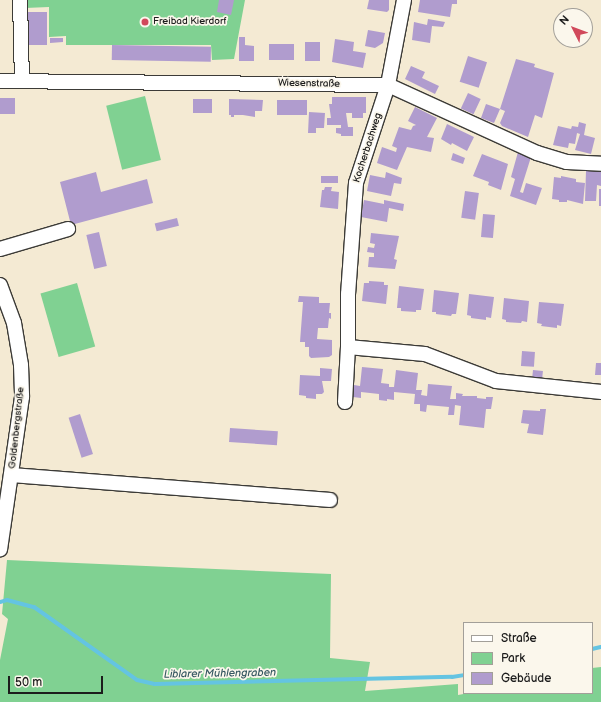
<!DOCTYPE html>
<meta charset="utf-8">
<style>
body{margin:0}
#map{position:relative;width:601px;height:702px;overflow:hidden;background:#f4ead3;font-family:"Balsamiq Sans",sans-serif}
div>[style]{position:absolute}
.green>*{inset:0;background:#80d192;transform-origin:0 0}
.stream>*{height:4px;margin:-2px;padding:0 2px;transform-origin:2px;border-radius:2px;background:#64c4e2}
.building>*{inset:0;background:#b09cce;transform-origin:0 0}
.roads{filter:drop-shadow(1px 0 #3c3b37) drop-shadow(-1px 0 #3c3b37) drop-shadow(0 1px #3c3b37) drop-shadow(0 -1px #3c3b37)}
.minor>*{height:14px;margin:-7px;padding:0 7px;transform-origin:7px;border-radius:7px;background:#fff}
.dots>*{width:11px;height:11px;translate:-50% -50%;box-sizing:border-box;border:2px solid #fbf7ec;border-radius:50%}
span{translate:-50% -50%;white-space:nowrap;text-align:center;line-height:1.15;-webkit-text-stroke:3.5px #fbf7ec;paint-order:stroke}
.poi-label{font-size:10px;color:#1c1c1c}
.left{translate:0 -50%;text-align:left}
.street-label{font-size:10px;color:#1c1c1c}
.water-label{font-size:11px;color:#355761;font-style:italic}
.legend{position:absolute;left:463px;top:622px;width:130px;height:72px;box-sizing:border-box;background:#fbf7ec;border:1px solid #a29f99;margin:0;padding:5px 7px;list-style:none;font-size:12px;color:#1c1c1c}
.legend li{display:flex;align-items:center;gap:8px;height:20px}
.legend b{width:20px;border:1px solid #a29f99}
.north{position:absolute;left:553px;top:8px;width:40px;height:40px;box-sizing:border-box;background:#fbf7ec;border:1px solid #a29f99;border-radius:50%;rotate:312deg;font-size:11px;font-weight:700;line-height:16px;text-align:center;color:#1c1c1c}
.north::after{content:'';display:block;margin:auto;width:14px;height:18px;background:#d1495b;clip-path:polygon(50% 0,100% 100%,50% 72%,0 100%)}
.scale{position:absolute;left:8px;top:676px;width:95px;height:18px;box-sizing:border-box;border:2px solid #1c1c1c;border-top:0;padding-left:5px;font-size:12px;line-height:14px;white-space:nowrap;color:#1c1c1c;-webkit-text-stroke:3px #fbf7ec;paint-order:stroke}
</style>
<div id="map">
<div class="green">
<div style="clip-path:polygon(24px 0,245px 0,234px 59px,212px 60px,211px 45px,66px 45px,66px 36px,49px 37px,49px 7px,25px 8px)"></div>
<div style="left:145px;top:96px;width:66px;height:40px;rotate:76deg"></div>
<div style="left:77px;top:283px;width:66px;height:38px;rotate:74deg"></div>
<div style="clip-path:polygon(7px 560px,331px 574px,330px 658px,370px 662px,365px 691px,458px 684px,458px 695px,469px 693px,592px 693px,592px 668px,601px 667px,601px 702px,0 702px,0 660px,8px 619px,2px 614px)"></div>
</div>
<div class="stream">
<div style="left:0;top:602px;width:7px;rotate:-16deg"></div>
<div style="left:7px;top:600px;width:28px;rotate:15deg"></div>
<div style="left:34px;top:607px;width:126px;rotate:35.3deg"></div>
<div style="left:137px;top:680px;width:18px;rotate:13deg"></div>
<div style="left:155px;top:684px;width:297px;rotate:-1.4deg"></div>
<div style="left:452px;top:677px;width:12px;rotate:-9deg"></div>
<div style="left:592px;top:649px;width:9px;rotate:-13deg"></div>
</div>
<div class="building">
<div style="clip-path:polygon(219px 0,234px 0,231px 15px,217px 12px)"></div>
<div style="clip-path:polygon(369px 0,389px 0,389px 10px,387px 12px,367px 9px)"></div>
<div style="clip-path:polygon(420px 0,457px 0,457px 4px,452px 4px,450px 17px,418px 12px)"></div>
<div style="left:25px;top:12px;width:22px;height:33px"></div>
<div style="clip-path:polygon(428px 19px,445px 22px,443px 27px,432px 26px,430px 43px,412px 40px,414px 22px,427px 25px)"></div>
<div style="clip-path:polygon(368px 30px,385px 33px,383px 43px,375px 48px,365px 46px)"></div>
<div style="clip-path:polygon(239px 37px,245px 37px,245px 45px,254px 46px,254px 61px,239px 61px)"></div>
<div style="clip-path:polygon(50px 38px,63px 38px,63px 42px,50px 43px)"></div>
<div style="clip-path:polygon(335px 39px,354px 42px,353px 51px,366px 53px,363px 68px,332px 62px)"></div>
<div style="left:305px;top:42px;width:15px;height:19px"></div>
<div style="left:269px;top:44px;width:25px;height:16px"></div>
<div style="left:112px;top:45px;width:99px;height:15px;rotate:1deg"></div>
<div style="left:468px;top:56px;width:20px;height:27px;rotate:18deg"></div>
<div style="clip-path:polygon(516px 59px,535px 64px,534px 67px,554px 73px,542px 118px,535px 115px,528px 137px,502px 126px,500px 123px,505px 111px,500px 109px,494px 123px,481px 118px,486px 104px,500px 109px)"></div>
<div style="clip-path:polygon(411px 66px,425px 72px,422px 78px,439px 86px,435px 94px,405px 79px)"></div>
<div style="left:468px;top:93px;width:14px;height:17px;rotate:25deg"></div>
<div style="clip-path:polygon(332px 97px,366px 97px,366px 113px,363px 113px,363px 118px,352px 118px,352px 113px,346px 113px,348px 127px,353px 127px,353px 136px,341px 136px,341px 134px,336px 133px,336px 128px,341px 128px,341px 125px,327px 125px,327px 118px,331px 118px,329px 104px,332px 104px)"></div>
<div style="left:0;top:98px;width:15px;height:16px"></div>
<div style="left:193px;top:99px;width:19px;height:14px"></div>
<div style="clip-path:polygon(229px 99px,263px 100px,262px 111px,255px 111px,255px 117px,243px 115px,234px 115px,234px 117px,231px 117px,231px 115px,229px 115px)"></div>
<div style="left:277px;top:100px;width:30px;height:15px"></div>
<div style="clip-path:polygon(415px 107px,437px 118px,427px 137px,434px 138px,431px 152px,407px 147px,397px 170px,377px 163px,382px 147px,396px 152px,397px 148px,392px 146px,399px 127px,411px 130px,413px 126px,416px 125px,408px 121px)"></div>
<div style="clip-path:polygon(309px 112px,325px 113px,324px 128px,316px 128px,316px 133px,308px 133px)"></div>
<div style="clip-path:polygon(579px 122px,586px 124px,584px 135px,595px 138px,591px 154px,575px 150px,580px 134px,577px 133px,575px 144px,569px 143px,568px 148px,553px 145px,558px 126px,571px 129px,572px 126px,578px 127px)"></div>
<div style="clip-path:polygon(447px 124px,474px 137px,467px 151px,452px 143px,451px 145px,441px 139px)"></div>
<div style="clip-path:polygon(518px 152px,531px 157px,520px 192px,523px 193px,526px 183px,542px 188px,536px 205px,510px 196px,515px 179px,511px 177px)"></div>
<div style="clip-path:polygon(453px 153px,465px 158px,463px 164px,451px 160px)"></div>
<div style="clip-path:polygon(482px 154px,508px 164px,501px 190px,488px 185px,489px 182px,473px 176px)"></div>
<div style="clip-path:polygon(586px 171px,601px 171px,601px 186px,597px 185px,596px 201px,585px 201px)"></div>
<div style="clip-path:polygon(96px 172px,101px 192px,147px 179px,153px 203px,71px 225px,60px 182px)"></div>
<div style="clip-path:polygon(386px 172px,402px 178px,401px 184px,394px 183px,391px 196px,367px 191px,370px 175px,385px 178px)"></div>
<div style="left:321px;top:176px;width:17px;height:7px"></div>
<div style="clip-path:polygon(561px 176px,576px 179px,576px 182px,585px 183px,583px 204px,567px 200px,567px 202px,559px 202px,559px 200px,552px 199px,554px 177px,561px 178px)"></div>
<div style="clip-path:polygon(325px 187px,332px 187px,331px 191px,339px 192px,338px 209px,320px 207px,322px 190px,324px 190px)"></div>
<div style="left:599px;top:189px;width:2px;height:17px"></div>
<div style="left:465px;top:191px;width:14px;height:27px;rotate:8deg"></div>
<div style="clip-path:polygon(364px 200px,384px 204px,384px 200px,404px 204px,403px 211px,389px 208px,387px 222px,361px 217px)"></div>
<div style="left:483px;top:214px;width:12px;height:23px;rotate:5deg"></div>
<div style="left:177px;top:218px;width:8px;height:23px;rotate:76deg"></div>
<div style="left:99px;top:232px;width:35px;height:13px;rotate:77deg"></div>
<div style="clip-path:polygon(371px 233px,399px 236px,394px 259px,397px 260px,395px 269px,368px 267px,369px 257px,374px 257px,374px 253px,367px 252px,368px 247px,374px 248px,375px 244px,370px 243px)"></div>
<div style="clip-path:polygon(369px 281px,384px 282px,384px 285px,388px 285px,386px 304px,362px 301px,364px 283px,369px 283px)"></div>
<div style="clip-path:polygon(399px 286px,424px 289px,421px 310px,416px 310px,416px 312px,401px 311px,401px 308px,397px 308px)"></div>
<div style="clip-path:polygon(434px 290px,459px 293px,456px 314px,452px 314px,451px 316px,436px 314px,436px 312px,432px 312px)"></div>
<div style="clip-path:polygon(469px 294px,494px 297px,491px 318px,486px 317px,486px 320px,471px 318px,471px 316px,467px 315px)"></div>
<div style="clip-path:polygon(299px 296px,319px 297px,319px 303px,330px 303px,329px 313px,331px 313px,331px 319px,329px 318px,328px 328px,318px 328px,317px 339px,332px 340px,332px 355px,329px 357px,311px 358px,309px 356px,309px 347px,305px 347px,305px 342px,300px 342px,303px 302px,298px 302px)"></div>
<div style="clip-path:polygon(504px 298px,529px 301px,527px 322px,522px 321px,521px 323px,506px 322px,506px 320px,502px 319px)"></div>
<div style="clip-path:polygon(539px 302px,564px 304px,561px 326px,557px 325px,557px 328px,541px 326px,542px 324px,537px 323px)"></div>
<div style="left:522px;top:351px;width:13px;height:15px;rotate:4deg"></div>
<div style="clip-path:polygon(596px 363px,601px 363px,601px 375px,595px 375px)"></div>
<div style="clip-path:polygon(362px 367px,383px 369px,381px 383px,389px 384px,389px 387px,394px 387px,396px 370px,418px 373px,416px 390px,422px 390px,421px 395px,427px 396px,428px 384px,452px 386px,450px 399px,456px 399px,456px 393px,463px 394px,462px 396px,477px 396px,477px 398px,486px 399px,486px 397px,493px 397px,491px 409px,486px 409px,484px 428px,459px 425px,461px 406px,455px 405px,454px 415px,448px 415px,449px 407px,427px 405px,426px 412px,420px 411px,420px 404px,414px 404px,415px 394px,394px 392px,394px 400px,387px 399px,387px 401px,379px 400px,379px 394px,361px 392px,361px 398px,353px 397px,354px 385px,360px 386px)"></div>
<div style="clip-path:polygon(320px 368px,332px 369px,331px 381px,322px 381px,324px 392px,322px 394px,316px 394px,316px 399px,306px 398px,306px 396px,299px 395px,300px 375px,320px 376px)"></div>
<div style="left:533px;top:370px;width:10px;height:7px;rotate:6deg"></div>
<div style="clip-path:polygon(540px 409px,546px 409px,543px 435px,527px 433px,529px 424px,521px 423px,523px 410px,540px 411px)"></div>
<div style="left:80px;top:414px;width:42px;height:12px;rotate:72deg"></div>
<div style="left:230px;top:428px;width:48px;height:14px;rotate:4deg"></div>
</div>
<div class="roads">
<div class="minor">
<div style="left:20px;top:0;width:81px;rotate:88.6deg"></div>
<div style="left:404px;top:0;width:86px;rotate:100.7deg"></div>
<div style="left:388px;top:85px;width:103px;rotate:108.1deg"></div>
<div style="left:356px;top:183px;width:111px;rotate:94.1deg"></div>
<div style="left:348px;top:294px;width:53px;rotate:90deg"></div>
<div style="left:348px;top:347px;width:77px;rotate:5.2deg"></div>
<div style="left:425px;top:354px;width:76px;rotate:20.8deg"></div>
<div style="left:496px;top:381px;width:106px;rotate:6deg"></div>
<div style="left:0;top:81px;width:388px;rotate:0.6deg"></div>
<div style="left:388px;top:85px;width:164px;rotate:24.5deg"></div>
<div style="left:537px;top:153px;width:31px;rotate:17deg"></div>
<div style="left:567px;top:162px;width:34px;rotate:3deg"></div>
<div style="left:0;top:249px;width:71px;rotate:-16.4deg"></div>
<div style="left:0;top:285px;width:40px;rotate:69.8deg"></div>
<div style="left:14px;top:323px;width:43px;rotate:80.5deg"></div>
<div style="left:21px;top:365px;width:32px;rotate:88deg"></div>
<div style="left:22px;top:397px;width:154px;rotate:98.2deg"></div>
<div style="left:345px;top:402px;width:55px;rotate:-86.9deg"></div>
<div style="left:12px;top:475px;width:319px;rotate:4.5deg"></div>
</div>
</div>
<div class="dots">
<div style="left:145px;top:22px;background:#d1495b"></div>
</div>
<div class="poi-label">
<span class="left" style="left:153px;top:22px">Freibad Kierdorf</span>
</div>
<div class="street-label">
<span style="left:309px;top:84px;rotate:1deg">Wiesenstraße</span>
<span style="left:368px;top:148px;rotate:-72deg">Kocherbachweg</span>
<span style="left:17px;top:428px;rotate:-84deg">Goldenbergstraße</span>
</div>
<div class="water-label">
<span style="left:220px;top:674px;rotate:-1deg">Liblarer Mühlengraben</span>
</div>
<ul class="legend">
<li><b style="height:5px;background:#fff"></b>Straße</li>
<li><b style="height:11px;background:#80d192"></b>Park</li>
<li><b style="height:11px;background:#b09cce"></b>Gebäude</li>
</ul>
<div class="north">N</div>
<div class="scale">50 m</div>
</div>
